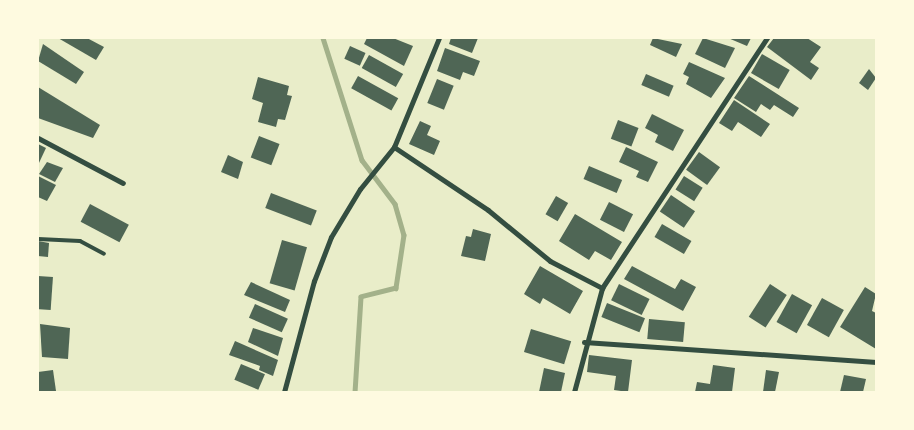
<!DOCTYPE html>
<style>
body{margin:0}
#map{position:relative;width:914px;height:430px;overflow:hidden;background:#e9edc9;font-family:"PT Sans",sans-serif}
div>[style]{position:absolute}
.stream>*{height:4.5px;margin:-2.25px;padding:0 2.25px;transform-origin:2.25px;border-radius:2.25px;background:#a3b18a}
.building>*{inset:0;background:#4f6655;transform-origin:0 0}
.service>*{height:4px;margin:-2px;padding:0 2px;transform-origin:2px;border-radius:2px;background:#344e41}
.minor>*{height:5px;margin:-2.5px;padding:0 2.5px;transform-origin:2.5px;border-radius:2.5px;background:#344e41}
span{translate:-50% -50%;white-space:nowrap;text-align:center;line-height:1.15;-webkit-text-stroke:5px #fefae0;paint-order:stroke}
.frame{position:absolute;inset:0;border:39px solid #fefae0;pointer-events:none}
</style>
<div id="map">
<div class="stream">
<div style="left:323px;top:38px;width:128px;rotate:72.3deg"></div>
<div style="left:362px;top:160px;width:55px;rotate:53.1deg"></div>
<div style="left:395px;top:204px;width:32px;rotate:74deg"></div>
<div style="left:404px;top:235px;width:54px;rotate:98.6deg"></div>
<div style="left:396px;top:288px;width:36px;rotate:166deg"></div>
<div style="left:361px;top:297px;width:95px;rotate:93.6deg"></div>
</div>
<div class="building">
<div style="clip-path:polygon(58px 38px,87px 38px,104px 47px,96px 60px)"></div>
<div style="clip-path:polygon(367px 38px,393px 38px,413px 46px,404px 66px,364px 44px)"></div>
<div style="clip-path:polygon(451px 38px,478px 38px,472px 53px,449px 44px)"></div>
<div style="clip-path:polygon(653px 38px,682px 44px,676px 57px,650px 45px)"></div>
<div style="clip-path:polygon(703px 38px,735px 48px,725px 68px,695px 54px)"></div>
<div style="clip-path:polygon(728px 38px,751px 38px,747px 46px)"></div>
<div style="clip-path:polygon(774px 38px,807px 38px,821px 47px,810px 62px,819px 68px,811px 80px,767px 47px)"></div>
<div style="clip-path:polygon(43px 44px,84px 72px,76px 84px,38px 61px)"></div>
<div style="left:350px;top:46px;width:17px;height:14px;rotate:24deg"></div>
<div style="clip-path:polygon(445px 48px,480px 61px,474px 76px,463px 72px,460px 80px,437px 71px)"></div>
<div style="left:762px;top:54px;width:32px;height:22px;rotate:30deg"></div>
<div style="left:369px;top:55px;width:39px;height:15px;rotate:29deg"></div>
<div style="clip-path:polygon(689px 62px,725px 78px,711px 98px,686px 84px,689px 77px,683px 74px)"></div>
<div style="clip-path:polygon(869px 69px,876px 78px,868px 90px,859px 83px)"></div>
<div style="left:646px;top:74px;width:30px;height:12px;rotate:23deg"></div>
<div style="left:358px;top:76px;width:46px;height:14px;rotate:29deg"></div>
<div style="clip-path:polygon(749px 76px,799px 108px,793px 117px,774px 105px,770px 110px,761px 104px,756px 112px,734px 98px)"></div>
<div style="clip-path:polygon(258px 77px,289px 86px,287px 95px,292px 96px,285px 120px,278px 119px,276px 127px,258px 122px,263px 103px,252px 99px)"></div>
<div style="left:437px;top:79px;width:18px;height:26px;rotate:22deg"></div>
<div style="clip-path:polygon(38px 87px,100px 125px,93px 138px,38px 118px)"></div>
<div style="clip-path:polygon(734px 100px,770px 124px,761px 137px,738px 122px,732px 131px,719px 123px)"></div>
<div style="clip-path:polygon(652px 114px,684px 130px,673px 151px,655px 142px,658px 135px,645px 128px)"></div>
<div style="left:618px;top:120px;width:22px;height:20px;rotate:21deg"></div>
<div style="clip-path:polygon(420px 121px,431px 126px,427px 135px,440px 141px,434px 155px,409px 144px)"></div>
<div style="left:259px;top:136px;width:22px;height:23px;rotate:21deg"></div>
<div style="clip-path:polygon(38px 144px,46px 148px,38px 165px)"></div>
<div style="clip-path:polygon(626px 147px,658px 162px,648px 182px,636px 177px,639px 171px,619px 162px)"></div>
<div style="left:699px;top:152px;width:26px;height:22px;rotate:36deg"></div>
<div style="clip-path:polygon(228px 155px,243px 162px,238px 179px,221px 172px)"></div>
<div style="clip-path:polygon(47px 162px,63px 168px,55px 182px,39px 174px)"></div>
<div style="left:589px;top:166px;width:36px;height:14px;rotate:23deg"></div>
<div style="clip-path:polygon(38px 176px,56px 185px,47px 201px,38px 197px)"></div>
<div style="left:684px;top:176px;width:22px;height:16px;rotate:32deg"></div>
<div style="left:271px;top:193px;width:49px;height:16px;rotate:21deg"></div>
<div style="left:671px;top:195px;width:29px;height:20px;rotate:34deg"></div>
<div style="left:556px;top:196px;width:14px;height:21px;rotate:30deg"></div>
<div style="left:609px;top:202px;width:27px;height:20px;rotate:27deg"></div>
<div style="left:90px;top:204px;width:44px;height:20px;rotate:28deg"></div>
<div style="clip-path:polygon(575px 214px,622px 242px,611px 260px,595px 251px,589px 260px,559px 241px)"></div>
<div style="left:662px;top:224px;width:34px;height:15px;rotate:30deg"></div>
<div style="clip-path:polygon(473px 229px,491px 234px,485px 261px,461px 256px,466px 236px,471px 237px)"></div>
<div style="left:282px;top:240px;width:26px;height:45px;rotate:16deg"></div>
<div style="clip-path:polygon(38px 241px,49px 243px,48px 257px,38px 256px)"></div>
<div style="clip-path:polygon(540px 266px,583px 291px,570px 314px,543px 298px,540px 304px,524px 294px)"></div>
<div style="clip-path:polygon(632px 266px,675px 289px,681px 279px,696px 287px,683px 311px,624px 279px)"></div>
<div style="left:38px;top:276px;width:15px;height:33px;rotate:4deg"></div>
<div style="clip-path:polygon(251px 282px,290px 300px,285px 312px,244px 295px)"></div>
<div style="left:619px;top:284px;width:34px;height:18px;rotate:26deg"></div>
<div style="left:770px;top:284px;width:20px;height:39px;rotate:33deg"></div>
<div style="clip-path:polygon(865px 287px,876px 294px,872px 311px,876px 313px,876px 349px,840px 327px)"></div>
<div style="left:792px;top:294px;width:23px;height:32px;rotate:29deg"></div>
<div style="left:822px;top:298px;width:25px;height:31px;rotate:29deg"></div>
<div style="left:607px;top:303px;width:41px;height:15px;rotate:22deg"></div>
<div style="left:255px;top:304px;width:36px;height:15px;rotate:24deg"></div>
<div style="left:649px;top:319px;width:36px;height:20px;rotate:5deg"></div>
<div style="clip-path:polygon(40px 324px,70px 328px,68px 359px,42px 357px)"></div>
<div style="clip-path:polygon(253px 328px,283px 338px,278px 356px,248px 342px)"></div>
<div style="left:531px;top:329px;width:42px;height:24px;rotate:17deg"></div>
<div style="clip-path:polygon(235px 341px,278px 360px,273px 376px,259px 370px,260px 366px,229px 355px)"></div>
<div style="clip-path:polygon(589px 355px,632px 360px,628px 392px,614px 390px,616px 376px,587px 372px)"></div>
<div style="left:241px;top:364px;width:26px;height:17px;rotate:23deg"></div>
<div style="clip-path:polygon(713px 365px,735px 368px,732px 392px,695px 392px,697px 382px,710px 384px)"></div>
<div style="clip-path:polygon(544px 368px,565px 373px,561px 392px,539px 392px)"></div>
<div style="clip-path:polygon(53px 370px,56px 391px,38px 392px,38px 372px)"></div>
<div style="clip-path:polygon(766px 370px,779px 372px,775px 392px,763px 392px)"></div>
<div style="clip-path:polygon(844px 375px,866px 379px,863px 392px,840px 392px)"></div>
</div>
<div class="service">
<div style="left:38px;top:239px;width:42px;rotate:2.7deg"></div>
<div style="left:80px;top:241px;width:27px;rotate:28deg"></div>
</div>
<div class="minor">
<div style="left:38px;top:138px;width:96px;rotate:27.9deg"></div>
<div style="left:394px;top:147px;width:113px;rotate:33.8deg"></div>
<div style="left:488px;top:210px;width:80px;rotate:39.4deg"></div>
<div style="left:550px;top:261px;width:59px;rotate:27.4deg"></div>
<div style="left:584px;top:342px;width:293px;rotate:3.9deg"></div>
<div style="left:284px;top:392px;width:115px;rotate:-74.9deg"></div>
<div style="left:314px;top:281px;width:47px;rotate:-68.9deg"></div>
<div style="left:331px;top:237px;width:56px;rotate:-58.9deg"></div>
<div style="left:360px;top:189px;width:54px;rotate:-51deg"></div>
<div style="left:394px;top:147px;width:118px;rotate:-67.6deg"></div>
<div style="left:574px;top:392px;width:108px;rotate:-74.9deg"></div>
<div style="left:602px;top:288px;width:300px;rotate:-56.6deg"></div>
</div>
<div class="frame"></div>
</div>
